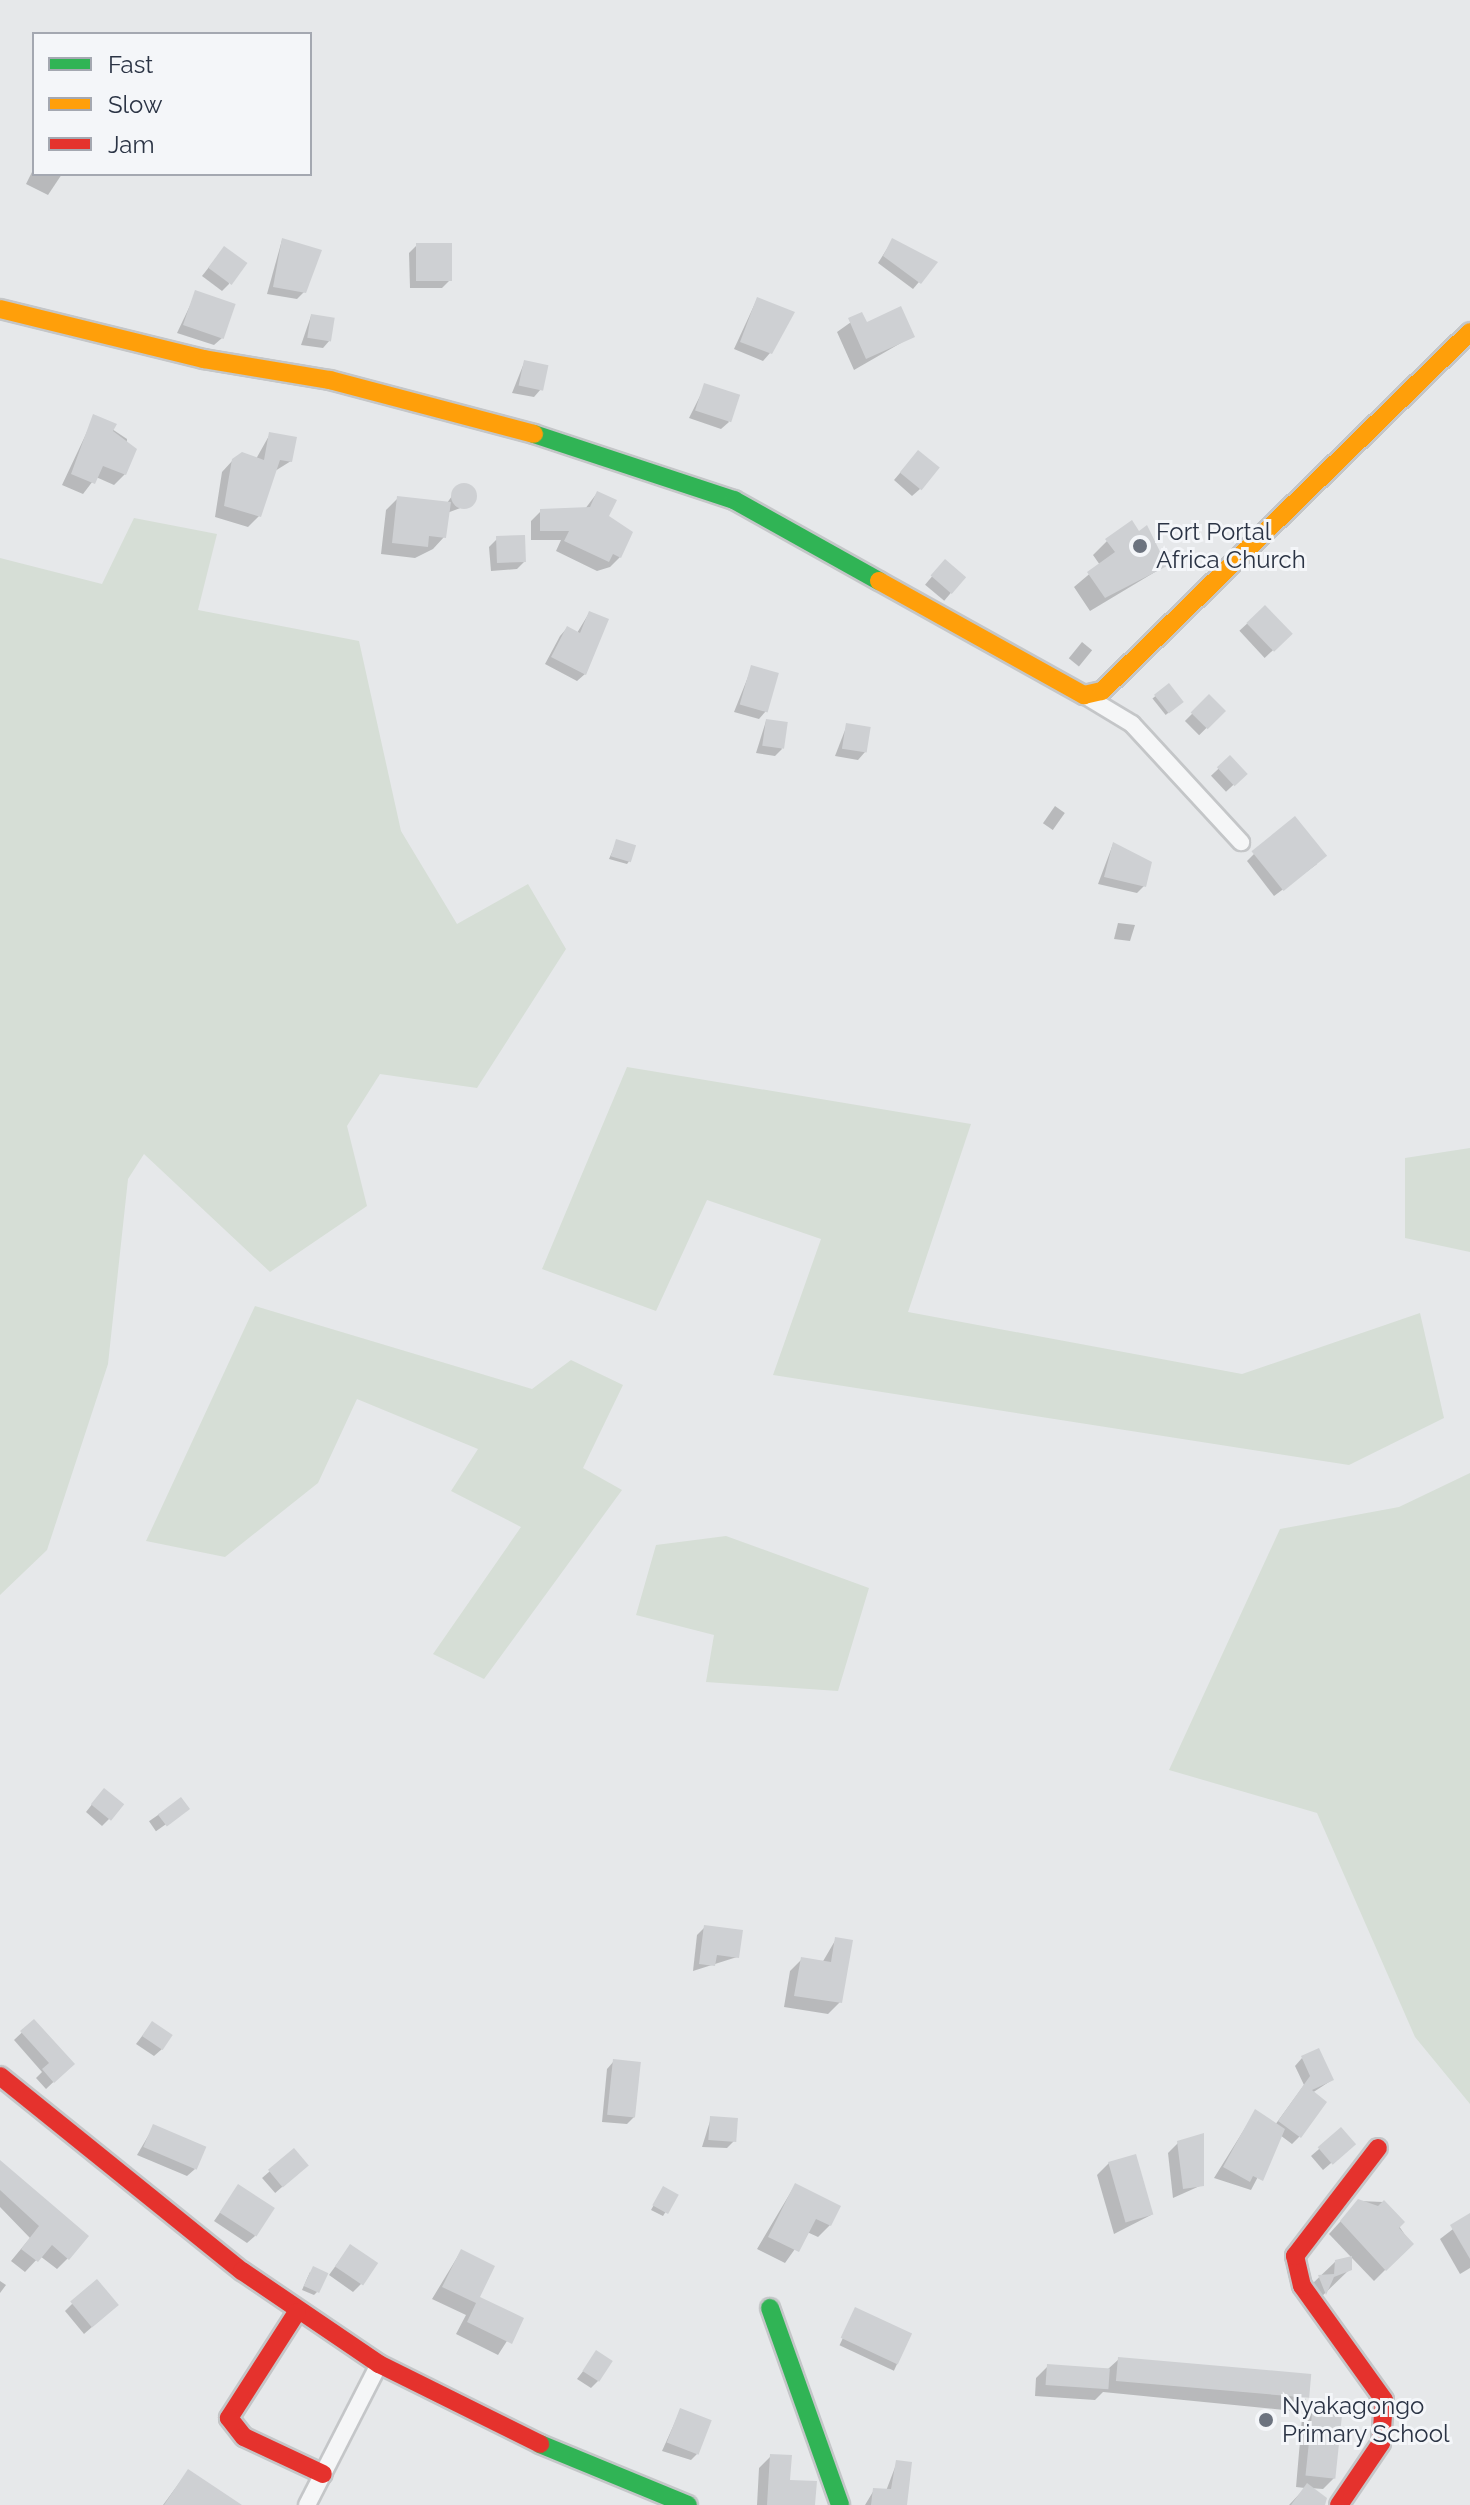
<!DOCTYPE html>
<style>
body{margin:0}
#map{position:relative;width:1470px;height:2505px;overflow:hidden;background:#e6e8ea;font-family:Raleway,sans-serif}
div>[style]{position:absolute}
.green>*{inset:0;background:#d6ded6}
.shadow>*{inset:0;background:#0003;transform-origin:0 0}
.building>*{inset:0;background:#ced0d3;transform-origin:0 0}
.round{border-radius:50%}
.roads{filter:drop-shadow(2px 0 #c4c6c8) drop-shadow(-2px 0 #c4c6c8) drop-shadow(0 2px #c4c6c8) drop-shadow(0 -2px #c4c6c8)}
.street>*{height:16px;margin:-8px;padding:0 8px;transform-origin:8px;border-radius:8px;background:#f5f6f7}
.fast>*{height:18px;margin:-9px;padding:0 9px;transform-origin:9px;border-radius:9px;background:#30b455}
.slow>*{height:18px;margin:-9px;padding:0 9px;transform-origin:9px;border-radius:9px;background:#ff9f0a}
.jam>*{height:18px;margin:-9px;padding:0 9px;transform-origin:9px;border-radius:9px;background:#e5322d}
.dots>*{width:22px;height:22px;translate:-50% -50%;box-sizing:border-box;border:4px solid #f4f6f9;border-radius:50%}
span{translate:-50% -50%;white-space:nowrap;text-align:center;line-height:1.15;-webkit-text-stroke:6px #f4f6f9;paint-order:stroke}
.poi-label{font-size:24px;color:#2b3445}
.left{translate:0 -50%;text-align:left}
.legend{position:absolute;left:32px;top:32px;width:280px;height:144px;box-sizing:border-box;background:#f4f6f9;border:2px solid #a4a8b1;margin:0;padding:10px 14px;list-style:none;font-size:24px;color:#2b3445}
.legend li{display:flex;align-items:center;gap:16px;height:40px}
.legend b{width:40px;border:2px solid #a4a8b1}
</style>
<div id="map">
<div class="green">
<div style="clip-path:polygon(134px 518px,217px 534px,198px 610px,359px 641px,401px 831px,457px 924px,528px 884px,566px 949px,477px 1088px,380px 1074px,347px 1126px,367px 1206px,270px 1272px,144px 1154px,128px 1179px,108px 1364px,47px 1550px,0 1595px,0 558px,102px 584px)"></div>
<div style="clip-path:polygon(627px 1067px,971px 1124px,908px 1312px,1242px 1374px,1420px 1313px,1444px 1418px,1349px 1465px,773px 1375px,821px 1239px,707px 1200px,656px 1311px,542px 1269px)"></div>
<div style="clip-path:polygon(1470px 1148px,1470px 1252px,1405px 1238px,1405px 1158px)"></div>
<div style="clip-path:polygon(255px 1306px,532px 1389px,571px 1360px,623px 1385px,583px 1468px,622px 1490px,484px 1679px,433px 1654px,521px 1527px,451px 1491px,478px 1449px,357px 1399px,318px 1483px,225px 1557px,146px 1541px)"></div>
<div style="clip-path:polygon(1470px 1473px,1470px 2104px,1415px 2037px,1317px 1813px,1169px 1770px,1280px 1529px,1399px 1507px)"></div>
<div style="clip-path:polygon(726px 1536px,869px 1588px,838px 1691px,706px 1682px,714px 1635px,636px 1615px,656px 1545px)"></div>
</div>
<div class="shadow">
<div style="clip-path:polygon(34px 168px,62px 174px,48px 195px,26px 184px)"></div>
<div style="clip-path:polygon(282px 240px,304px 292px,297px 299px,267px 294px)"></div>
<div style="clip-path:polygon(892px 241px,935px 263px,913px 289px,878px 263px)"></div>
<div style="clip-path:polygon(417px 245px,450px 280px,442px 288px,410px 288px,409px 253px)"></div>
<div style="clip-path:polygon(224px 248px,229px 284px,222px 291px,202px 276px)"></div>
<div style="clip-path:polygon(196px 293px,222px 338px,214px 345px,177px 333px)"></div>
<div style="clip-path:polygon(757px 299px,770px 353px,763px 361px,734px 349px)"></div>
<div style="clip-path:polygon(861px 315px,866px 325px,913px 336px,854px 370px,837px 332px)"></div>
<div style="clip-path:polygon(311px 316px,330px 340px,323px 348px,301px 345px)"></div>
<div style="clip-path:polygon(524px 363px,541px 389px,534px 397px,512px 393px)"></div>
<div style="clip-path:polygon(705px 386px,729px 422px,721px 429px,689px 418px)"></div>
<div style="clip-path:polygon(94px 417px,127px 439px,125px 474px,114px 485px,96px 477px,83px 494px,62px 485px)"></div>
<div style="clip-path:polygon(270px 434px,291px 461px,275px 471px,259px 516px,248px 527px,215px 517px,222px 472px,233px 460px,256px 459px)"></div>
<div style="clip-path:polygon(911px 460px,920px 489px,912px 496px,894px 480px)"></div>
<div style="clip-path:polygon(457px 489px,472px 489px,471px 504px,447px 513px,444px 537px,433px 549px,415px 558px,381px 554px,386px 510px,398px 498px,447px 503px)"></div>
<div style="clip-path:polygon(597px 493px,620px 557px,610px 567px,597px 571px,556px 551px,561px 540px,531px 540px,531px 521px,541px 511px,585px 509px)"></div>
<div style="clip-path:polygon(497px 539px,524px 562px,517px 569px,491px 571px,489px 547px)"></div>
<div style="clip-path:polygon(1107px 541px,1165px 566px,1090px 611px,1074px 587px,1100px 565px,1093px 555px)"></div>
<div style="left:945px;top:561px;width:25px;height:31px;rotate:40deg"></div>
<div style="left:1265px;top:607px;width:37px;height:35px;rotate:47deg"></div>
<div style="clip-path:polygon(589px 613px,585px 674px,577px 681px,545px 664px,560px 636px,567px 628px,577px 633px)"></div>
<div style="left:1082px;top:642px;width:13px;height:21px;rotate:39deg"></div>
<div style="clip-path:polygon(752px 667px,766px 711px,759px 719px,734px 712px)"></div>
<div style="left:1168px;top:686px;width:21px;height:20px;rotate:51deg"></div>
<div style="left:1209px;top:697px;width:20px;height:34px;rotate:45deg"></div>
<div style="clip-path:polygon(766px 721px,782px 749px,775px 756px,756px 753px)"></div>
<div style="clip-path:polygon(847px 725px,865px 752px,858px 760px,835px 756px)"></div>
<div style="left:1230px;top:758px;width:22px;height:26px;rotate:47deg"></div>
<div style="left:1055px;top:806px;width:12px;height:21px;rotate:35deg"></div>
<div style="clip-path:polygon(617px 841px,630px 860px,627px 864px,609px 859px)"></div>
<div style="clip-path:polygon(1113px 844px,1144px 886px,1137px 893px,1098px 884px)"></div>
<div style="clip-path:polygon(1254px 854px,1317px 864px,1274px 896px,1247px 861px)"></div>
<div style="clip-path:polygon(1118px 923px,1135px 925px,1130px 941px,1114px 939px)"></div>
<div style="clip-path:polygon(97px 1798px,110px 1818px,102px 1826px,86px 1812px)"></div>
<div style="left:181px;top:1799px;width:12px;height:39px;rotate:55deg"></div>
<div style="clip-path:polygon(705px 1927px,737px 1957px,693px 1971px,697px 1935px)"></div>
<div style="clip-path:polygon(836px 1939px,840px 2002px,828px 2014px,784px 2007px,790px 1971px,802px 1959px,822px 1963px)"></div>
<div style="clip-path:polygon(34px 2021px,65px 2071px,46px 2089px,36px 2078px,42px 2072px,14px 2040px)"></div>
<div style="clip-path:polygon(152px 2023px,162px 2049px,154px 2056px,136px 2044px)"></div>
<div style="clip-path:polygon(1302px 2058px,1332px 2080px,1312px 2093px,1324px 2102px,1299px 2137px,1292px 2144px,1280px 2135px,1251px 2190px,1214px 2178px,1255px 2112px,1275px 2125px,1304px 2085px,1295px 2066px)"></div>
<div style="clip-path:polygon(614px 2061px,634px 2117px,627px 2124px,602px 2122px,607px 2069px)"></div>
<div style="clip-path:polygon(711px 2118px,734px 2141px,727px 2148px,702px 2147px)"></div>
<div style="clip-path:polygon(154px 2126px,195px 2169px,187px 2176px,137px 2155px)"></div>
<div style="clip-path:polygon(1341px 2130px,1345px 2151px,1323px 2170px,1311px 2156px)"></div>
<div style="clip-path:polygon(1178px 2143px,1202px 2185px,1173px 2198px,1168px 2153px)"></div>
<div style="left:293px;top:2151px;width:20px;height:41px;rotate:49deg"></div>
<div style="clip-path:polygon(0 2162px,68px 2258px,57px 2269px,40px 2256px,25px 2272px,11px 2261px,30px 2238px,0 2207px)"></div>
<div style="clip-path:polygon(1109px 2163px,1151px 2215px,1114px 2234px,1097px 2175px)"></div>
<div style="clip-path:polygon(795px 2185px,830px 2225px,818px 2237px,807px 2232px,785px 2263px,757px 2249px)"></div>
<div style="clip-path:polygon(238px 2187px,255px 2236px,247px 2243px,214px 2221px)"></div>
<div style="clip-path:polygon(661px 2192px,676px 2195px,663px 2216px,651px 2210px)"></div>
<div style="clip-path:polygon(1359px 2201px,1383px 2202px,1411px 2244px,1374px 2281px,1329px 2234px)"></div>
<div style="clip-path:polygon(1470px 2216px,1470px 2268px,1460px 2274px,1440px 2239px)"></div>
<div style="clip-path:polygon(350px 2246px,361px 2284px,353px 2292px,329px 2275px)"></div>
<div style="clip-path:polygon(461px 2251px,477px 2298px,521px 2319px,498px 2355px,456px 2334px,466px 2315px,432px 2299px)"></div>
<div style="clip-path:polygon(1336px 2261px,1350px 2269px,1318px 2300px,1311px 2285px)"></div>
<div style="clip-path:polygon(310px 2272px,317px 2292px,314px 2295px,302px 2290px)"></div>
<div style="clip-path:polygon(0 2281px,6px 2285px,0 2293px)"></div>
<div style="clip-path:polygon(72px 2304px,109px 2312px,84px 2334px,65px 2311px)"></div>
<div style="left:856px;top:2310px;width:60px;height:39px;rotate:25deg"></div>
<div style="clip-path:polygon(597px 2353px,598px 2381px,591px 2388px,577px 2379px)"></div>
<div style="clip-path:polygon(1119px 2359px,1306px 2399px,1294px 2411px,1103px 2392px,1095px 2400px,1035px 2396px,1036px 2378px,1048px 2366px,1108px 2369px)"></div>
<div style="clip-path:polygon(1314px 2406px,1335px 2477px,1323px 2489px,1310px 2488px,1324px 2505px,1289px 2505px,1305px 2488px,1296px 2487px,1302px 2418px)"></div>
<div style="clip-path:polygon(680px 2411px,698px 2453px,691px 2460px,662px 2451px)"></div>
<div style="clip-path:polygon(771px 2456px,788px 2482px,813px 2505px,757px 2505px,759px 2468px)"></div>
<div style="clip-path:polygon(897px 2462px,905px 2505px,865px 2505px,874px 2490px,886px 2491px)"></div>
<div style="clip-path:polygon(188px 2471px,224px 2505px,163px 2505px)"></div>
</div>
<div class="building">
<div style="clip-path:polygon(282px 238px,322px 250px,306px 293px,273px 287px)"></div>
<div style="clip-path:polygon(892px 238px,938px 262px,921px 284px,883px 256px)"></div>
<div style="left:416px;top:243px;width:36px;height:38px"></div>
<div style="left:224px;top:246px;width:29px;height:27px;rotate:36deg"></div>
<div style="left:195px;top:290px;width:43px;height:37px;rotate:19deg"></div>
<div style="clip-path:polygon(757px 297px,795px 312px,772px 354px,740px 342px)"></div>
<div style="clip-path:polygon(901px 306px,915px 337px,866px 359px,848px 318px,862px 312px,867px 322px)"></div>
<div style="left:311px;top:314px;width:24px;height:24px;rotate:9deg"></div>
<div style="left:524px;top:360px;width:25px;height:26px;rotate:12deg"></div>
<div style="left:704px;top:383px;width:38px;height:29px;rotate:18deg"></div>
<div style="clip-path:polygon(93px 414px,117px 424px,113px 431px,137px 449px,126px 475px,103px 466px,95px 484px,71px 474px)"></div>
<div style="clip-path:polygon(269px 432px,297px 437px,292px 462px,280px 460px,261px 517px,224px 506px,232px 459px,242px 452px,264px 460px)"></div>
<div style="left:918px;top:450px;width:28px;height:29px;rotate:39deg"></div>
<div class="round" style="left:451px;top:483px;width:26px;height:26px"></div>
<div style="clip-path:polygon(597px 491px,617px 500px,609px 516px,633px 532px,621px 558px,613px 554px,609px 562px,564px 541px,569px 531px,540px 531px,540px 509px,590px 507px)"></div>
<div style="clip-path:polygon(397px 496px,451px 502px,446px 538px,429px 536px,428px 547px,392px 543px)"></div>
<div style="clip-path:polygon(1132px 520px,1139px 531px,1147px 525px,1167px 566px,1105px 598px,1087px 572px,1115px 552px,1105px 539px)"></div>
<div style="left:525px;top:535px;width:27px;height:29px;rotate:88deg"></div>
<div style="left:945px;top:559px;width:28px;height:22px;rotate:41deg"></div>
<div style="left:1265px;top:605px;width:40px;height:26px;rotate:46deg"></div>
<div style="clip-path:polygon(589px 611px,609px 619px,586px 675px,551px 657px,567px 626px,580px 633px)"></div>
<div style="left:751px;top:665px;width:29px;height:41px;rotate:16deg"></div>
<div style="left:1169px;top:683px;width:24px;height:19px;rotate:52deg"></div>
<div style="left:1209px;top:694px;width:24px;height:26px;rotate:45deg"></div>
<div style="left:766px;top:719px;width:22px;height:27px;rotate:8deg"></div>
<div style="left:846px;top:723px;width:25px;height:26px;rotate:9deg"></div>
<div style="left:1230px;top:755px;width:26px;height:18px;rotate:47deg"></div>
<div style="left:1295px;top:816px;width:51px;height:56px;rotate:51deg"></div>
<div style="left:616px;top:839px;width:21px;height:18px;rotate:17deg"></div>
<div style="clip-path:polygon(1113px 842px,1152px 862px,1146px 887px,1104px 877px)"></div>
<div style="left:104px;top:1788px;width:26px;height:21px;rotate:39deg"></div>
<div style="left:181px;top:1797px;width:15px;height:29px;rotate:53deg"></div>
<div style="clip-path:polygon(704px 1925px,743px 1930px,739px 1958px,717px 1955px,715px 1966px,699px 1964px)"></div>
<div style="clip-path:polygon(835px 1937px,853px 1940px,842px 2003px,794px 1996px,801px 1957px,831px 1962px)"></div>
<div style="clip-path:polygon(34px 2019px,75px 2064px,54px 2083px,42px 2069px,49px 2063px,20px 2031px)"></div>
<div style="left:152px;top:2021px;width:25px;height:18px;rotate:34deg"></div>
<div style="clip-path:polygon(1319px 2048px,1334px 2080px,1312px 2090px,1327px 2102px,1301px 2138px,1278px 2121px,1310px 2076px,1301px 2056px)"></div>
<div style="left:613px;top:2059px;width:28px;height:56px;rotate:6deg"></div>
<div style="clip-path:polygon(1255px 2109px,1285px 2129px,1263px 2181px,1253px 2176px,1250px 2182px,1223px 2167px)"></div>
<div style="left:710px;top:2116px;width:28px;height:24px;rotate:4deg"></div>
<div style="left:153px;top:2124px;width:58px;height:25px;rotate:23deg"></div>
<div style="left:1341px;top:2127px;width:23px;height:31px;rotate:49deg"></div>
<div style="clip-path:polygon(1204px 2133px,1204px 2186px,1183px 2189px,1177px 2141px)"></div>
<div style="left:294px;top:2148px;width:23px;height:34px;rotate:50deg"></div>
<div style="left:1136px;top:2154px;width:63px;height:29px;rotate:74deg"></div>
<div style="clip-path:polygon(0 2160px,89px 2236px,69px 2260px,52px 2245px,38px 2262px,21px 2249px,39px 2226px,0 2190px)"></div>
<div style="clip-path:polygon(795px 2183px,841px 2206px,831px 2226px,816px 2219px,799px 2252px,768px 2237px)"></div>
<div style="left:238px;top:2184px;width:44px;height:34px;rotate:33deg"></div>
<div style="left:663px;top:2186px;width:18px;height:22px;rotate:29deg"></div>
<div style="clip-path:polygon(1358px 2199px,1378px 2206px,1384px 2200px,1405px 2222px,1399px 2228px,1414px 2244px,1386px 2271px,1340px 2221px)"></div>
<div style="clip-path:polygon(1470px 2213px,1470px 2259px,1450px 2225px)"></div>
<div style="left:350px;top:2244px;width:34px;height:27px;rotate:34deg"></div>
<div style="clip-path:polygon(461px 2249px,495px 2266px,480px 2297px,524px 2318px,512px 2344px,467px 2322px,476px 2303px,442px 2287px)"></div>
<div style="clip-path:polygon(1352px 2256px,1352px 2270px,1334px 2277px,1326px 2295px,1318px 2275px,1334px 2274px,1335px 2260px)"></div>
<div style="left:313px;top:2266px;width:17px;height:22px;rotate:25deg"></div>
<div style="left:97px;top:2279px;width:34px;height:35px;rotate:50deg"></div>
<div style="left:855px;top:2307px;width:63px;height:34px;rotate:25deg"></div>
<div style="left:596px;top:2350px;width:20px;height:25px;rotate:33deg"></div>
<div style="left:1118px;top:2357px;width:194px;height:24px;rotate:5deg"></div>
<div style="left:1047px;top:2364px;width:63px;height:21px;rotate:4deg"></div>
<div style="left:1313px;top:2404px;width:30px;height:72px;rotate:6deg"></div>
<div style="left:680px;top:2408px;width:34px;height:37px;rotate:21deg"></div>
<div style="clip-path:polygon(770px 2454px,792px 2455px,790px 2480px,817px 2481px,815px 2505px,767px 2505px)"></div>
<div style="clip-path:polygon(896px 2460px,912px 2462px,907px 2505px,871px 2505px,873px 2488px,891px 2489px)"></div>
<div style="clip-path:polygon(188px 2469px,242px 2505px,164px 2505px)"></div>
<div style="clip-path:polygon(1307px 2483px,1327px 2498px,1325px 2505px,1291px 2505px)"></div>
</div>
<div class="roads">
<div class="street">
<div style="left:1084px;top:695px;width:56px;rotate:31.1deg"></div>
<div style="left:1132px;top:724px;width:161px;rotate:47.3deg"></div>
<div style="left:307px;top:2505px;width:158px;rotate:-62.9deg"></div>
</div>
<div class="fast">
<div style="left:534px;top:434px;width:211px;rotate:18.3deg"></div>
<div style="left:734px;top:500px;width:166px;rotate:29.2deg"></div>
<div style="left:770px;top:2308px;width:209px;rotate:70.4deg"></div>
<div style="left:540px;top:2444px;width:160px;rotate:22.4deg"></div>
</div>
<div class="slow">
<div style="left:0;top:309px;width:210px;rotate:13.8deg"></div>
<div style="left:204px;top:359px;width:128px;rotate:9.5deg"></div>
<div style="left:330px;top:380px;width:211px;rotate:14.8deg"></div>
<div style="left:879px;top:581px;width:235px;rotate:29.1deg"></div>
<div style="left:1084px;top:695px;width:18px;rotate:-13deg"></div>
<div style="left:1102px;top:691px;width:514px;rotate:-44.29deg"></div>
</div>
<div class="jam">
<div style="left:0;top:2076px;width:311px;rotate:38.9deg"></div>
<div style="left:242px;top:2271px;width:166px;rotate:34.2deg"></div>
<div style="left:379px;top:2364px;width:180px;rotate:26.4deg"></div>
<div style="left:297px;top:2312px;width:126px;rotate:122.7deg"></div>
<div style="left:229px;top:2418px;width:24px;rotate:52deg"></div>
<div style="left:244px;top:2437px;width:87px;rotate:25.1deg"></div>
<div style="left:1339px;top:2505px;width:75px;rotate:-55.9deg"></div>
<div style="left:1381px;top:2443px;width:43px;rotate:-86deg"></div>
<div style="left:1384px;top:2400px;width:140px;rotate:-125.7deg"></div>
<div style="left:1302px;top:2286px;width:31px;rotate:-103deg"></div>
<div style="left:1295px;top:2256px;width:136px;rotate:-52.5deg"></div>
</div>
</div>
<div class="dots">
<div style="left:1140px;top:546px;background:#6c737f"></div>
<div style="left:1266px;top:2420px;background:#6c737f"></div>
</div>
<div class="poi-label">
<span class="left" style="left:1156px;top:546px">Fort Portal<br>Africa Church</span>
<span class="left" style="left:1282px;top:2420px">Nyakagongo<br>Primary School</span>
</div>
<ul class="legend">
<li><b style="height:10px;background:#30b455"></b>Fast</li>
<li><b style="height:10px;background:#ff9f0a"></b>Slow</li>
<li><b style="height:10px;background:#e5322d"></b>Jam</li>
</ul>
</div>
